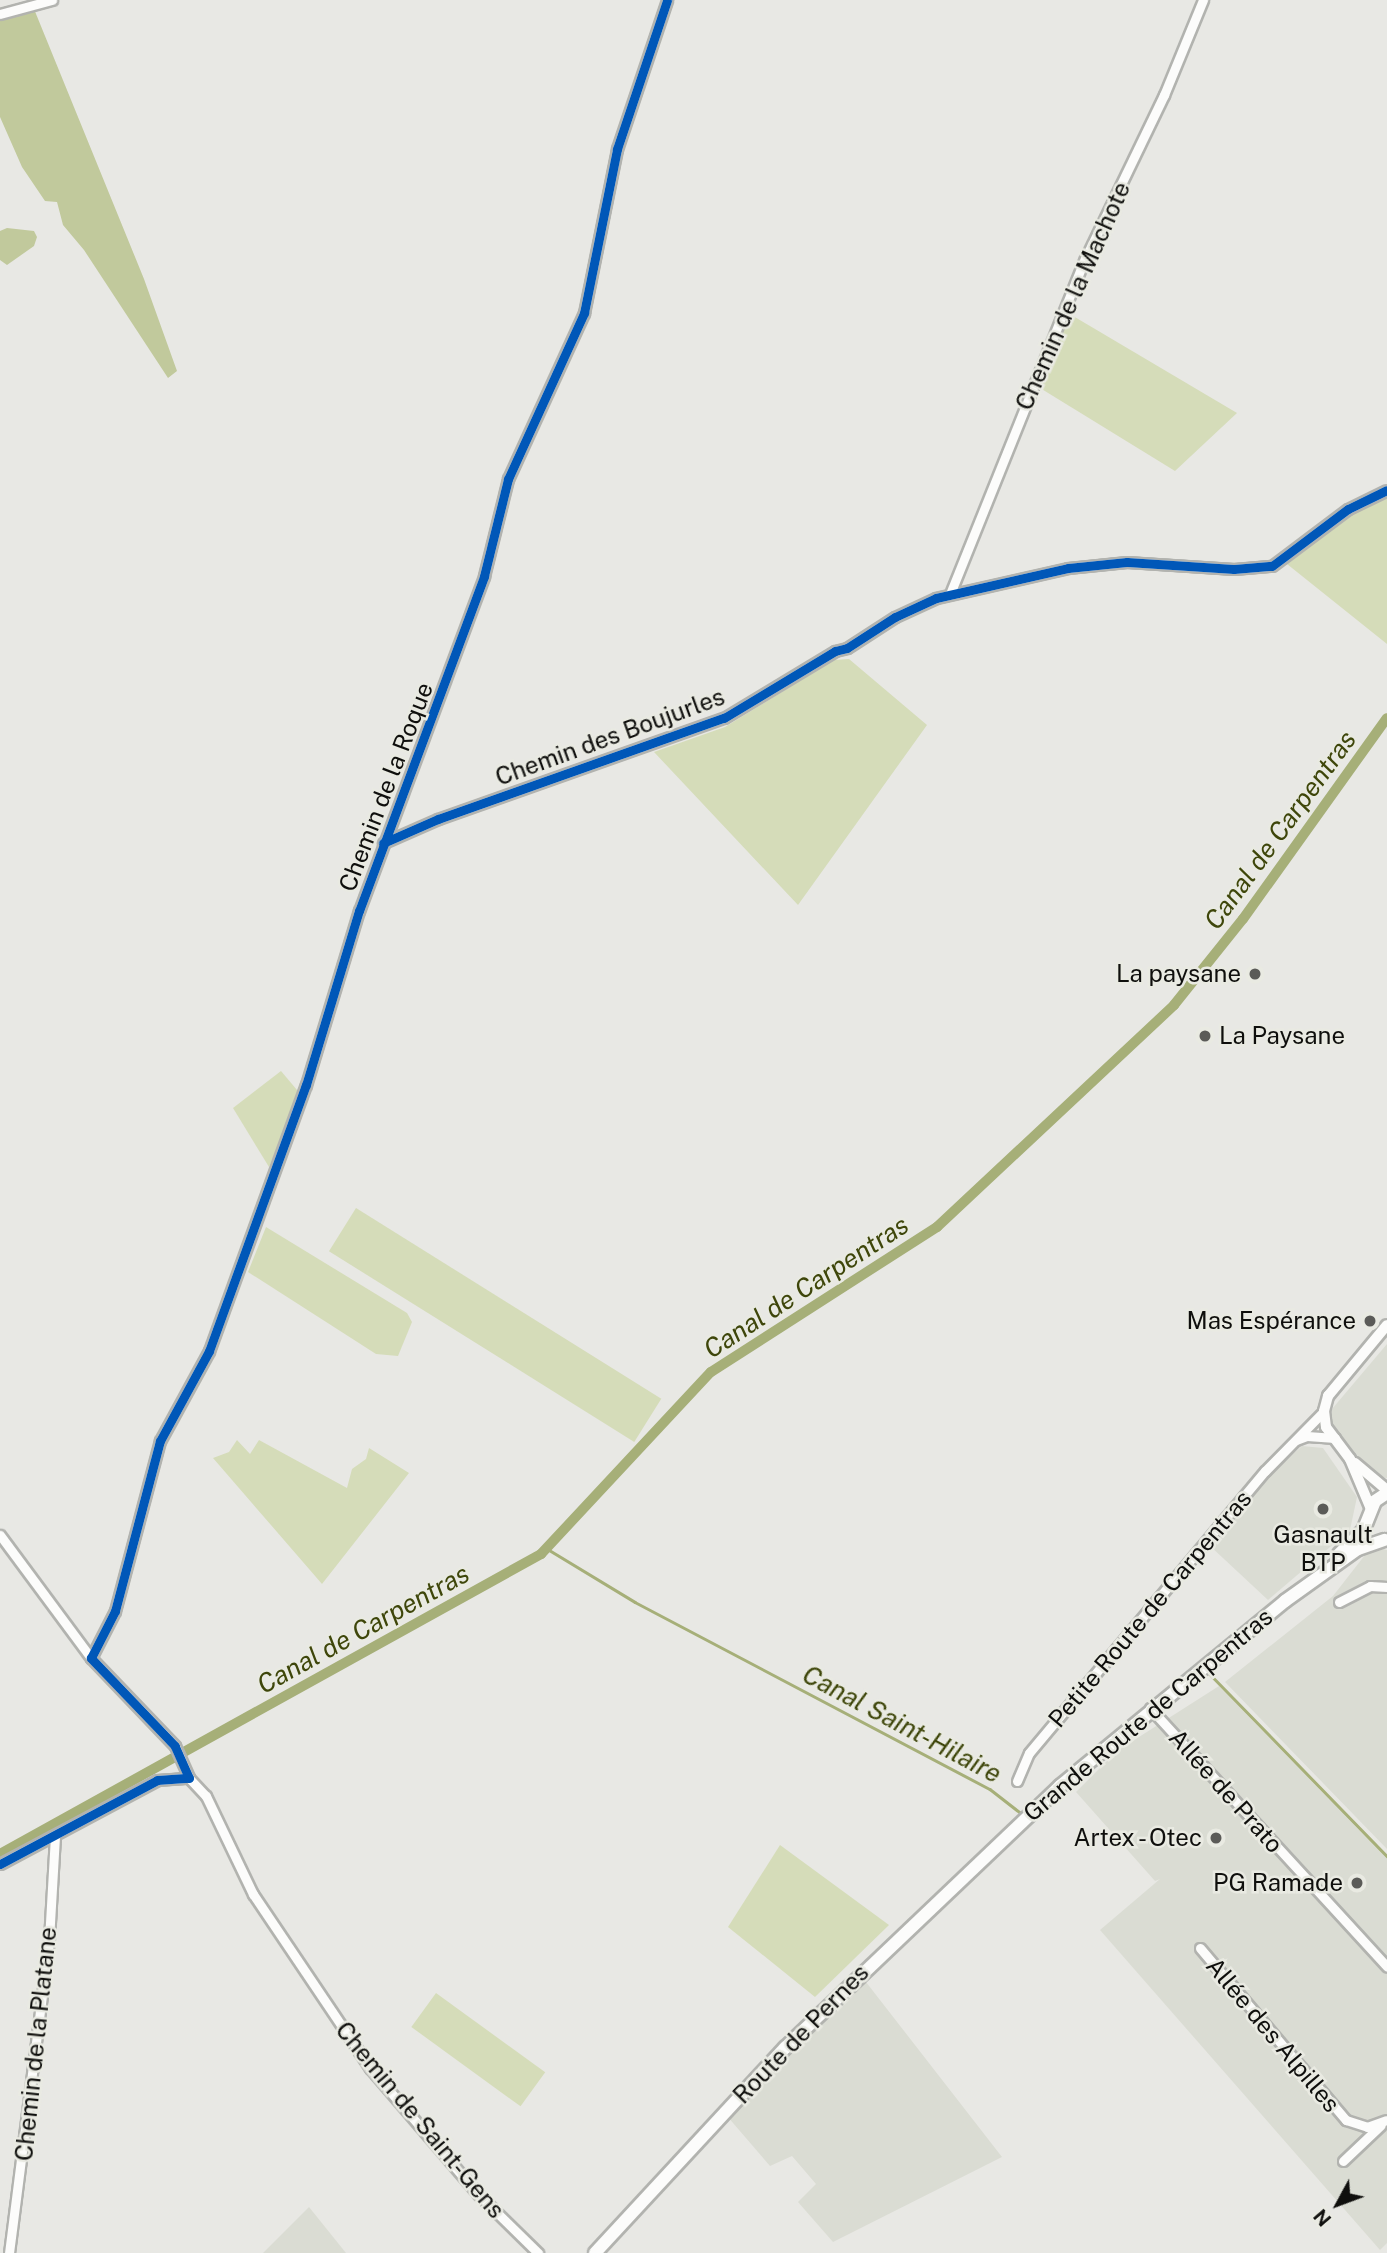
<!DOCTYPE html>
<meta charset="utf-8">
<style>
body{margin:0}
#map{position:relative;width:1387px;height:2253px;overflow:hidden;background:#e8e8e4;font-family:"Public Sans",sans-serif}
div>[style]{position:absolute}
.built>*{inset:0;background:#dadcd3}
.green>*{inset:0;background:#d5dcb9;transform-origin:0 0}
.forest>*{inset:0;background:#c1c99c}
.stream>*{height:2.5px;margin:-1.25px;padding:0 1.25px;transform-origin:1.25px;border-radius:1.25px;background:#a6af78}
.canal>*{height:10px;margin:-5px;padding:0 5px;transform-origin:5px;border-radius:5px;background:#a6af78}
.roads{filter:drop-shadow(2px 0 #b2b3af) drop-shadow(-2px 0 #b2b3af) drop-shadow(0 2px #b2b3af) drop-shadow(0 -2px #b2b3af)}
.minor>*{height:9px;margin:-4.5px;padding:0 4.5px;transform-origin:4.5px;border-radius:4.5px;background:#fcfcfb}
.tertiary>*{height:10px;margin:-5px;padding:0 5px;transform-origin:5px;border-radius:5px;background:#fcfcfb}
.secondary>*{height:12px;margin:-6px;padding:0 6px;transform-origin:6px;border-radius:6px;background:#fcfcfb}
.cycleway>*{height:9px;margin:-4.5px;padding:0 4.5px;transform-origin:4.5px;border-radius:4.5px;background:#0057b8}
.dots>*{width:19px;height:19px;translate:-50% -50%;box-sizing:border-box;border:4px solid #e9eae2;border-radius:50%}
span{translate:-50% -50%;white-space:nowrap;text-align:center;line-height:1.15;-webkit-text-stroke:5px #e9eae2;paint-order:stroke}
.street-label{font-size:24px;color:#0f0f0d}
.poi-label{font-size:24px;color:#0f0f0d}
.right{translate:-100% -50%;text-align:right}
.left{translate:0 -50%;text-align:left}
.water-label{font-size:26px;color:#3e460a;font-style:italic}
.north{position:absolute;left:1303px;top:2169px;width:70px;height:70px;-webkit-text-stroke:5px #e9eae2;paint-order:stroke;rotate:229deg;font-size:19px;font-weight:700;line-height:28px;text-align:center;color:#0f0f0d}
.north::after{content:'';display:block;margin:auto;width:24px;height:32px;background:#0f0f0d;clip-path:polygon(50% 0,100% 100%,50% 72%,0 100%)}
</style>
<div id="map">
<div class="built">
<div style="clip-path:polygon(1387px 1344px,1387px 1478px,1373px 1476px,1332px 1426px,1332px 1409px)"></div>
<div style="clip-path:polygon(1302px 1446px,1323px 1448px,1357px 1497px,1350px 1530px,1268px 1600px,1209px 1545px,1262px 1482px)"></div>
<div style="clip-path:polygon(1372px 1546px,1387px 1550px,1387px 1849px,1225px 1682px,1333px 1596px)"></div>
<div style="clip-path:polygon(1219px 1686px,1387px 1859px,1387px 2243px,1380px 2250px,1100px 1930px,1160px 1879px,1155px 1881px,1076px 1792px,1117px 1751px)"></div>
<div style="clip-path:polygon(866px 1982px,1002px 2157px,833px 2242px,798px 2202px,816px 2184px,792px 2156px,770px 2166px,727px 2116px)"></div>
<div style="clip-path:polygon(309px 2207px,346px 2253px,263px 2253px)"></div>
</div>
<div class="green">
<div style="clip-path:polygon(1068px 313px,1237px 413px,1175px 471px,1040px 388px)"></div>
<div style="clip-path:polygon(1387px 494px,1387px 644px,1287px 564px,1335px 524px)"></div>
<div style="clip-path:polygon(849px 659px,927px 725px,798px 905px,654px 752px,725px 727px,834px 660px)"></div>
<div style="clip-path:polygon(281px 1071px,297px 1090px,297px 1099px,269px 1167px,233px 1108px)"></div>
<div style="left:356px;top:1208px;width:360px;height:51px;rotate:32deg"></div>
<div style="clip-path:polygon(266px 1227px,407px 1313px,412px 1322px,398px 1356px,376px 1354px,248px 1272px)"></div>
<div style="clip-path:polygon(237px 1440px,250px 1454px,259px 1440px,347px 1488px,352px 1469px,366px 1459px,369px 1448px,409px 1473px,322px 1584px,213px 1458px,229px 1452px)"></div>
<div style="clip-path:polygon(780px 1845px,889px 1925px,815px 1997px,728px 1927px)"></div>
<div style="left:436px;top:1993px;width:135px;height:42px;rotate:36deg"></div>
</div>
<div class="forest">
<div style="clip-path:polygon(34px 9px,144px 279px,177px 371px,168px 378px,84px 250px,63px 225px,57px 202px,45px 201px,22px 167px,0 117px,0 20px)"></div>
<div style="clip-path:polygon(7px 228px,34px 231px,37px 237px,34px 246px,7px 265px,0 260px,0 231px)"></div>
</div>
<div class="stream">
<div style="left:546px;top:1548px;width:104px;rotate:31.2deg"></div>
<div style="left:635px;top:1602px;width:401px;rotate:27.8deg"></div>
<div style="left:990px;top:1789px;width:41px;rotate:38deg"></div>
<div style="left:1206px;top:1670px;width:260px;rotate:45.8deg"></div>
</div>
<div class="canal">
<div style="left:0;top:1854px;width:619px;rotate:-29.01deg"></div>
<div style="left:541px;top:1554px;width:249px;rotate:-47deg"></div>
<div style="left:711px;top:1372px;width:269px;rotate:-32.7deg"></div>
<div style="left:937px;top:1227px;width:325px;rotate:-43.1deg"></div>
<div style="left:1174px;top:1005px;width:110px;rotate:-51.3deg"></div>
<div style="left:1243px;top:919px;width:247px;rotate:-54.4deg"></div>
</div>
<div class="roads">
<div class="minor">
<div style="left:0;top:14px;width:54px;rotate:-15.1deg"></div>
<div style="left:950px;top:594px;width:361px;rotate:-68.1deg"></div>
<div style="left:1085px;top:259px;width:182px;rotate:-64.3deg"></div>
<div style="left:1164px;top:95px;width:103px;rotate:-67.7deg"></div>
<div style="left:383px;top:843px;width:60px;rotate:-23.6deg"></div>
<div style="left:438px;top:819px;width:303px;rotate:-19.5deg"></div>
<div style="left:724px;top:718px;width:130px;rotate:-31.1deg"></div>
<div style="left:835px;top:651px;width:12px;rotate:-14deg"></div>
<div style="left:847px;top:648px;width:57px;rotate:-32.9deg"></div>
<div style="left:895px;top:617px;width:45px;rotate:-24.9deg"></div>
<div style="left:936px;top:598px;width:135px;rotate:-12.8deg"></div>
<div style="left:1068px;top:568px;width:59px;rotate:-5.8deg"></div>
<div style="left:1127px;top:562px;width:107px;rotate:3.7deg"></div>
<div style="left:1234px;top:569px;width:38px;rotate:-5deg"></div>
<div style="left:1272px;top:566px;width:95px;rotate:-36.9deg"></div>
<div style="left:1348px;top:509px;width:43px;rotate:-26deg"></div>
<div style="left:1296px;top:1440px;width:12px;rotate:-20deg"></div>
<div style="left:1307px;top:1436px;width:28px;rotate:4deg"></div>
<div style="left:0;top:1535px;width:153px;rotate:53.5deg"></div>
<div style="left:91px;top:1658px;width:122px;rotate:46.3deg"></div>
<div style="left:175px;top:1746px;width:35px;rotate:66deg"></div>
<div style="left:189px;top:1778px;width:25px;rotate:47deg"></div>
<div style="left:206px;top:1796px;width:109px;rotate:64.4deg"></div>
<div style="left:253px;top:1894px;width:210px;rotate:56.1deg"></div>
<div style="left:370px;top:2068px;width:167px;rotate:49.4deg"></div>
<div style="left:479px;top:2195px;width:83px;rotate:44.5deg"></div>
<div style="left:1339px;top:1602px;width:35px;rotate:-27deg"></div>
<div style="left:1370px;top:1586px;width:17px;rotate:3deg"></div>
<div style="left:91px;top:1658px;width:53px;rotate:-62.9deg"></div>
<div style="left:115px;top:1611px;width:176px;rotate:-75.2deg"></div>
<div style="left:160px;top:1441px;width:102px;rotate:-61.4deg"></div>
<div style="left:209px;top:1351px;width:283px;rotate:-70deg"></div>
<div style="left:306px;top:1085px;width:182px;rotate:-73.1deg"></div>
<div style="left:359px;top:911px;width:358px;rotate:-69.5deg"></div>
<div style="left:484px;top:576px;width:100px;rotate:-76.1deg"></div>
<div style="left:508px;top:479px;width:183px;rotate:-65.4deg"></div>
<div style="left:584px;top:313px;width:167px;rotate:-78.6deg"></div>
<div style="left:617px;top:149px;width:157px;rotate:-71.4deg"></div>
<div style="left:1150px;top:1708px;width:351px;rotate:47.5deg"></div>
<div style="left:1017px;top:1781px;width:30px;rotate:-67deg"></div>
<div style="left:1029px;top:1753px;width:368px;rotate:-50.1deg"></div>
<div style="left:1265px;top:1471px;width:84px;rotate:-45.5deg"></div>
<div style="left:0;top:1864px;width:178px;rotate:-28.1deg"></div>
<div style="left:157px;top:1780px;width:32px;rotate:-4deg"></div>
<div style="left:1200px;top:1948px;width:226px;rotate:49.7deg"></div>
<div style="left:1346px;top:2120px;width:22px;rotate:18deg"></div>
<div style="left:1367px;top:2127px;width:20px;rotate:-20deg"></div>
<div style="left:1343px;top:2161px;width:52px;rotate:-43.5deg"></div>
<div style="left:9px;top:2253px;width:316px;rotate:-82.7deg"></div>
<div style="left:49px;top:1940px;width:105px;rotate:-86.7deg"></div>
</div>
<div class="tertiary">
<div style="left:1355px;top:1463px;width:42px;rotate:40.2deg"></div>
<div style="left:1371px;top:1509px;width:54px;rotate:-112.8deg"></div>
<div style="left:1350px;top:1459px;width:40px;rotate:-127deg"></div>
<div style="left:1326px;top:1427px;width:16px;rotate:-97deg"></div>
<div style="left:1324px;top:1411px;width:16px;rotate:-75deg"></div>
<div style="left:1328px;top:1396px;width:92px;rotate:-50.3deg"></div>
</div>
<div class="secondary">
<div style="left:1339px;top:1554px;width:33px;rotate:-44deg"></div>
<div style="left:1363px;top:1531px;width:32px;rotate:-68deg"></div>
<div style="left:1375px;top:1501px;width:14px;rotate:-34deg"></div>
<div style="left:595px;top:2253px;width:280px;rotate:-47.2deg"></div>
<div style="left:785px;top:2048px;width:380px;rotate:-43.6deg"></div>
<div style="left:1060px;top:1786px;width:291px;rotate:-39.4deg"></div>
<div style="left:1285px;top:1601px;width:90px;rotate:-35.5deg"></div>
<div style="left:1358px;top:1549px;width:28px;rotate:-19deg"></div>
</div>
</div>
<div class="cycleway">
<div style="left:383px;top:843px;width:60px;rotate:-23.6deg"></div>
<div style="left:438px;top:819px;width:303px;rotate:-19.5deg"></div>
<div style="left:724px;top:718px;width:130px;rotate:-31.1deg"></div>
<div style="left:835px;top:651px;width:12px;rotate:-14deg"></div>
<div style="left:847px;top:648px;width:57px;rotate:-32.9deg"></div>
<div style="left:895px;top:617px;width:45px;rotate:-24.9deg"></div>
<div style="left:936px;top:598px;width:135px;rotate:-12.8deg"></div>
<div style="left:1068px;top:568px;width:59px;rotate:-5.8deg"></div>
<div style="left:1127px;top:562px;width:107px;rotate:3.7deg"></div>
<div style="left:1234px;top:569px;width:38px;rotate:-5deg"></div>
<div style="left:1272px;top:566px;width:95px;rotate:-36.9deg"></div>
<div style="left:1348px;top:509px;width:43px;rotate:-26deg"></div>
<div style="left:0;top:1864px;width:178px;rotate:-28.1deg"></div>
<div style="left:157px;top:1780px;width:32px;rotate:-4deg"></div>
<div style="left:189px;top:1778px;width:35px;rotate:-114deg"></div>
<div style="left:175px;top:1746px;width:122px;rotate:-133.7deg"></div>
<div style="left:91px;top:1658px;width:53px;rotate:-62.9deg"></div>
<div style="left:115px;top:1611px;width:176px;rotate:-75.2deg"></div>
<div style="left:160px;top:1441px;width:102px;rotate:-61.4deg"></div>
<div style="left:209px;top:1351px;width:283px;rotate:-70deg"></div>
<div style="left:306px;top:1085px;width:182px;rotate:-73.1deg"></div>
<div style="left:359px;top:911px;width:358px;rotate:-69.5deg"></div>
<div style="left:484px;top:576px;width:100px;rotate:-76.1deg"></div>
<div style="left:508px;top:479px;width:183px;rotate:-65.4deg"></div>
<div style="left:584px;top:313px;width:167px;rotate:-78.6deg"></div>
<div style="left:617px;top:149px;width:157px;rotate:-71.4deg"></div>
</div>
<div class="dots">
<div style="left:1255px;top:974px;background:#5b5b58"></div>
<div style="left:1205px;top:1036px;background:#5b5b58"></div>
<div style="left:1370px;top:1321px;background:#5b5b58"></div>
<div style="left:1323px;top:1509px;background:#5b5b58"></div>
<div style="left:1216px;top:1838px;background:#5b5b58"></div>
<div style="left:1357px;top:1883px;background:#5b5b58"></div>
</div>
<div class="street-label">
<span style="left:1073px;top:296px;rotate:-66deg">Chemin de la Machote</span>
<span style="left:610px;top:737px;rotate:-20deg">Chemin des Boujurles</span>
<span style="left:386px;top:787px;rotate:-69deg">Chemin de la Roque</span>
<span style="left:1150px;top:1609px;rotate:-50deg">Petite Route de Carpentras</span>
<span style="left:1148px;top:1715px;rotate:-40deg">Grande Route de Carpentras</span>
<span style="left:1226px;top:1791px;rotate:48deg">Allée de Prato</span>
<span style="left:801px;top:2034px;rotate:-46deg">Route de Pernes</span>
<span style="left:1273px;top:2035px;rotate:50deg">Allée des Alpilles</span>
<span style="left:36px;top:2044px;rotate:-84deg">Chemin de la Platane</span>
<span style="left:420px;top:2120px;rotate:50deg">Chemin de Saint-Gens</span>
</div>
<div class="poi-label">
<span class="right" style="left:1241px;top:974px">La paysane</span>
<span class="left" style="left:1219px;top:1036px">La Paysane</span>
<span class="right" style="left:1356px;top:1321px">Mas Espérance</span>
<span style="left:1323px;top:1549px">Gasnault<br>BTP</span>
<span class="right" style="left:1202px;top:1838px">Artex - Otec</span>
<span class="right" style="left:1343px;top:1883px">PG Ramade</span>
</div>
<div class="water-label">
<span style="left:1280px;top:830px;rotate:-54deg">Canal de Carpentras</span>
<span style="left:806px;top:1287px;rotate:-33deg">Canal de Carpentras</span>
<span style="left:363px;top:1629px;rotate:-29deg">Canal de Carpentras</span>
<span style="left:902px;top:1724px;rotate:28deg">Canal Saint-Hilaire</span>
</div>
<div class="north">N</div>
</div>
